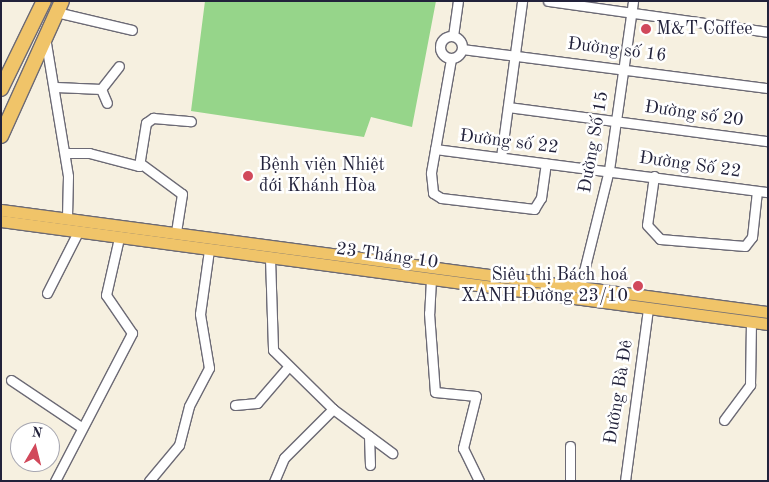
<!DOCTYPE html>
<meta charset="utf-8">
<style>
body{margin:0}
#map{position:relative;width:769px;height:482px;overflow:hidden;background:#f6f0e0;font-family:"Old Standard TT",serif}
div>[style]{position:absolute}
.green>*{inset:0;background:#96d58a}
.roads{filter:drop-shadow(1px 0 #6c6a75) drop-shadow(-1px 0 #6c6a75) drop-shadow(0 1px #6c6a75) drop-shadow(0 -1px #6c6a75)}
.minor>*{height:9px;margin:-4.5px;padding:0 4.5px;transform-origin:4.5px;border-radius:4.5px;background:#fff}
.minor>.ring{margin:-4.5px;padding:0;box-sizing:content-box;background:none;border:9px solid #fff;border-radius:50%}
.major>*{height:11px;margin:-5.5px;padding:0 5.5px;transform-origin:5.5px;border-radius:5.5px;background:#f0c469}
.highway>*{height:14px;margin:-7px;padding:0 7px;transform-origin:7px;border-radius:7px;background:#f0c469}
.dots>*{width:14px;height:14px;translate:-50% -50%;box-sizing:border-box;border:2px solid #fff;border-radius:50%}
span{translate:-50% -50%;white-space:nowrap;text-align:center;line-height:1.15;-webkit-text-stroke:5px #fff;paint-order:stroke}
.poi-label{font-size:18px;color:#22223b}
.left{translate:0 -50%;text-align:left}
.right{translate:-100% -50%;text-align:right}
.street-label{font-size:18px;color:#22223b}
.frame{position:absolute;inset:0;border:2px solid #22223b;pointer-events:none}
.north{position:absolute;left:10px;top:422px;width:50px;height:50px;box-sizing:border-box;background:#fff;border:1px solid #a7a7b1;border-radius:50%;rotate:8deg;font-size:14px;font-weight:700;line-height:20px;text-align:center;color:#22223b}
.north::after{content:'';display:block;margin:auto;width:18px;height:22px;background:#d1495b;clip-path:polygon(50% 0,100% 100%,50% 72%,0 100%)}
</style>
<div id="map">
<div class="green">
<div style="clip-path:polygon(205px 1px,436px 1px,412px 127px,371px 117px,364px 137px,191px 111px)"></div>
</div>
<div class="roads">
<div class="minor">
<div style="left:548px;top:1px;width:222px;rotate:8deg"></div>
<div style="left:56px;top:12px;width:78px;rotate:13.3deg"></div>
<div class="ring" style="left:440px;top:36px;width:13px;height:13px"></div>
<div style="left:453px;top:36px;width:35px;rotate:-82deg"></div>
<div style="left:45px;top:37px;width:141px;rotate:80.6deg"></div>
<div style="left:68px;top:176px;width:42px;rotate:91.4deg"></div>
<div style="left:462px;top:49px;width:308px;rotate:7.3deg"></div>
<div style="left:451px;top:59px;width:116px;rotate:100deg"></div>
<div style="left:431px;top:173px;width:20px;rotate:84deg"></div>
<div style="left:433px;top:193px;width:9px;rotate:32deg"></div>
<div style="left:441px;top:198px;width:94px;rotate:6.7deg"></div>
<div style="left:534px;top:209px;width:13px;rotate:-58deg"></div>
<div style="left:541px;top:198px;width:35px;rotate:-82deg"></div>
<div style="left:56px;top:87px;width:45px;rotate:2.5deg"></div>
<div style="left:101px;top:89px;width:15px;rotate:67deg"></div>
<div style="left:101px;top:89px;width:29px;rotate:-52deg"></div>
<div style="left:508px;top:107px;width:262px;rotate:7.5deg"></div>
<div style="left:435px;top:149px;width:336px;rotate:7.4deg"></div>
<div style="left:65px;top:153px;width:24px"></div>
<div style="left:89px;top:153px;width:52px;rotate:14.6deg"></div>
<div style="left:139px;top:166px;width:44px;rotate:-80.8deg"></div>
<div style="left:146px;top:123px;width:9px;rotate:-36deg"></div>
<div style="left:153px;top:118px;width:38px;rotate:5deg"></div>
<div style="left:501px;top:157px;width:157px;rotate:-82.3deg"></div>
<div style="left:140px;top:163px;width:52px;rotate:36.4deg"></div>
<div style="left:182px;top:194px;width:39px;rotate:99deg"></div>
<div style="left:654px;top:176px;width:49px;rotate:98.1deg"></div>
<div style="left:647px;top:225px;width:19px;rotate:47deg"></div>
<div style="left:660px;top:239px;width:85px;rotate:4.7deg"></div>
<div style="left:745px;top:246px;width:11px;rotate:-52deg"></div>
<div style="left:752px;top:237px;width:46px;rotate:-83.8deg"></div>
<div style="left:270px;top:258px;width:92px;rotate:88.1deg"></div>
<div style="left:273px;top:350px;width:84px;rotate:44.5deg"></div>
<div style="left:333px;top:409px;width:69px;rotate:135deg"></div>
<div style="left:284px;top:458px;width:25px;rotate:113deg"></div>
<div style="left:431px;top:279px;width:34px;rotate:93deg"></div>
<div style="left:429px;top:313px;width:79px;rotate:85.7deg"></div>
<div style="left:435px;top:392px;width:41px;rotate:5.6deg"></div>
<div style="left:476px;top:396px;width:54px;rotate:104deg"></div>
<div style="left:463px;top:448px;width:37px;rotate:64deg"></div>
<div style="left:580px;top:287px;width:121px;rotate:-76.1deg"></div>
<div style="left:609px;top:170px;width:171px;rotate:-81.9deg"></div>
<div style="left:47px;top:293px;width:68px;rotate:-63.1deg"></div>
<div style="left:11px;top:380px;width:84px;rotate:33.9deg"></div>
<div style="left:235px;top:405px;width:22px;rotate:-5deg"></div>
<div style="left:257px;top:403px;width:48px;rotate:-49.3deg"></div>
<div style="left:333px;top:409px;width:74px;rotate:36.7deg"></div>
<div style="left:724px;top:420px;width:44px;rotate:-53.4deg"></div>
<div style="left:750px;top:385px;width:63px;rotate:-89.1deg"></div>
<div style="left:369px;top:436px;width:29px;rotate:88deg"></div>
<div style="left:55px;top:481px;width:167px;rotate:-62.5deg"></div>
<div style="left:132px;top:333px;width:46px;rotate:-124.4deg"></div>
<div style="left:106px;top:295px;width:58px;rotate:-77.2deg"></div>
<div style="left:149px;top:481px;width:47px;rotate:-50.2deg"></div>
<div style="left:179px;top:445px;width:40px;rotate:-75.6deg"></div>
<div style="left:189px;top:406px;width:43px;rotate:-62.2deg"></div>
<div style="left:209px;top:368px;width:55px;rotate:-99.5deg"></div>
<div style="left:200px;top:314px;width:65px;rotate:-82deg"></div>
<div style="left:570px;top:481px;width:35px;rotate:-90deg"></div>
<div style="left:625px;top:481px;width:175px;rotate:-82.4deg"></div>
</div>
<div class="major">
<div style="left:1px;top:210px;width:774px;rotate:7.58deg"></div>
<div style="left:1px;top:221px;width:774px;rotate:7.65deg"></div>
</div>
<div class="highway">
<div style="left:1px;top:89px;width:98px;rotate:-64deg"></div>
<div style="left:1px;top:136px;width:148px;rotate:-65.7deg"></div>
</div>
</div>
<div class="dots">
<div style="left:646px;top:29px;background:#d1495b"></div>
<div style="left:248px;top:176px;background:#d1495b"></div>
<div style="left:638px;top:286px;background:#d1495b"></div>
</div>
<div class="poi-label">
<span class="left" style="left:656px;top:29px">M&amp;T Coffee</span>
<span class="left" style="left:259px;top:176px">Bệnh viện Nhiệt<br>đới Khánh Hòa</span>
<span class="right" style="left:628px;top:286px">Siêu thị Bách hoá<br>XANH Đường 23/10</span>
</div>
<div class="street-label">
<span style="left:617px;top:50px;rotate:7deg">Đường số 16</span>
<span style="left:694px;top:114px;rotate:8deg">Đường số 20</span>
<span style="left:509px;top:142px;rotate:7deg">Đường số 22</span>
<span style="left:594px;top:142px;rotate:-80deg">Đường Số 15</span>
<span style="left:690px;top:165px;rotate:8deg">Đường Số 22</span>
<span style="left:387px;top:256px;rotate:8deg">23 Tháng 10</span>
<span style="left:619px;top:392px;rotate:-81deg">Đường Bà Đê</span>
</div>
<div class="frame"></div>
<div class="north">N</div>
</div>
